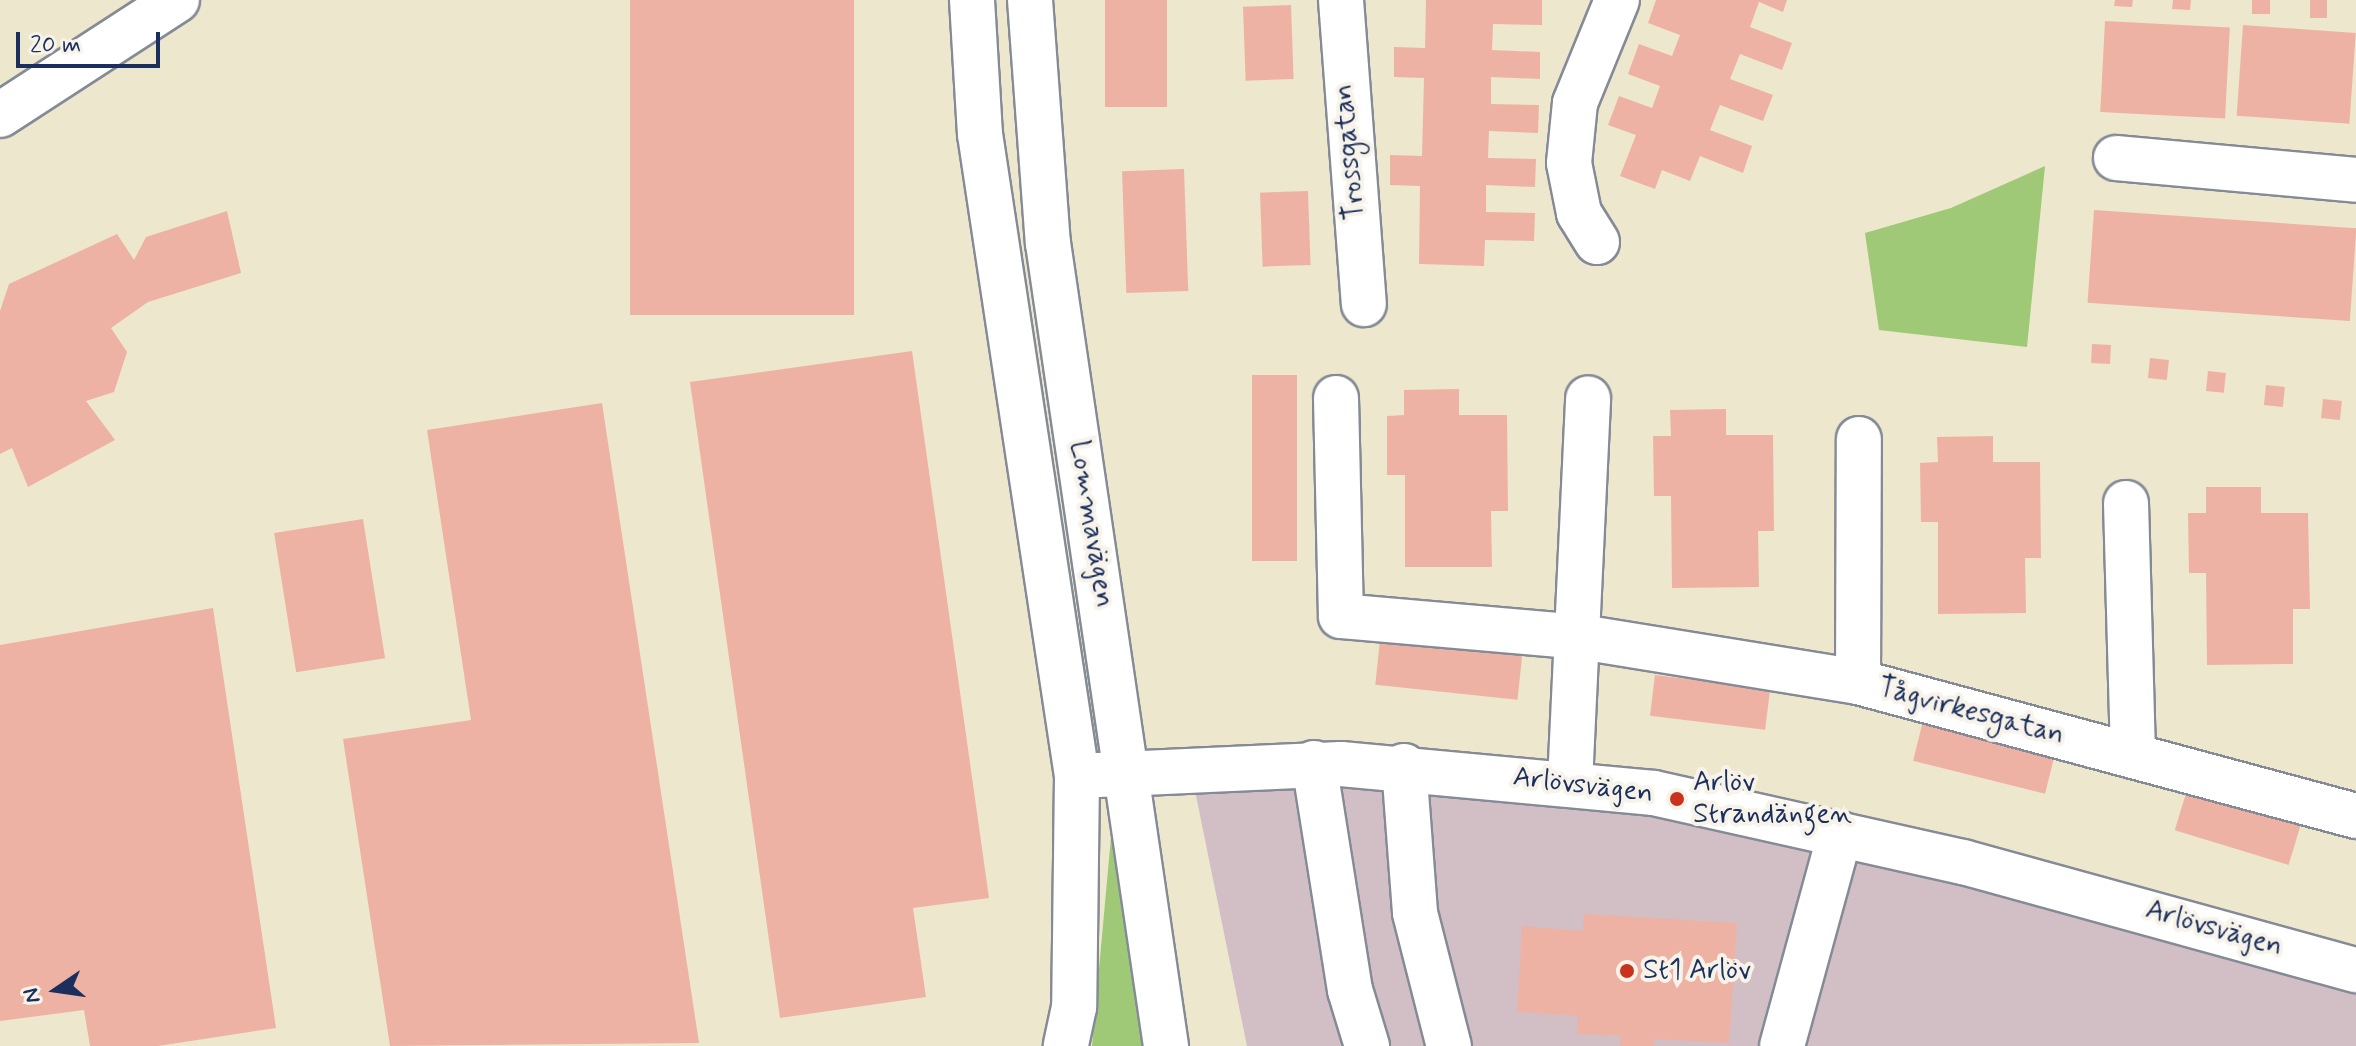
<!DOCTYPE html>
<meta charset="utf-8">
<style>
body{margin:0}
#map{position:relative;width:2356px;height:1046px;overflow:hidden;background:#ede7cd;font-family:Mynerve,sans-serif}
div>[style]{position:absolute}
.industrial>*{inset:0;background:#d2bec5}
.green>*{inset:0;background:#9fc976}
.building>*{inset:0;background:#eeb2a4;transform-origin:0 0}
.roads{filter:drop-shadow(2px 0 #848b96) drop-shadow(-2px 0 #848b96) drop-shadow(0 2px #848b96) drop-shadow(0 -2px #848b96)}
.minor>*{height:44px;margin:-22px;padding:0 22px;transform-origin:22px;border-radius:22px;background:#fff}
.dots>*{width:22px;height:22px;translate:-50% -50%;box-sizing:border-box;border:4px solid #f7f3e8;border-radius:50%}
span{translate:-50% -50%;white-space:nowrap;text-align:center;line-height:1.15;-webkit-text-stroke:8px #f7f3e8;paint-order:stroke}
.street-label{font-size:28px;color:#1b2f5e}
.poi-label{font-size:28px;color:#1b2f5e}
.left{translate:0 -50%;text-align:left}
.north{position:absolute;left:16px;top:950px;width:80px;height:80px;-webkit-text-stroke:6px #f7f3e8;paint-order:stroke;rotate:257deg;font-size:22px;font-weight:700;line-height:32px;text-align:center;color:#1b2f5e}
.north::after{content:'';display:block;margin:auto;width:28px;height:36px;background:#1b2f5e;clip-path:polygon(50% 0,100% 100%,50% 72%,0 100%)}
.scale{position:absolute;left:16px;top:32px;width:144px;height:36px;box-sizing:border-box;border:4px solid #1b2f5e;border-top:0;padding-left:10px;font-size:24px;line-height:28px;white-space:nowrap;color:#1b2f5e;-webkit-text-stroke:6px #f7f3e8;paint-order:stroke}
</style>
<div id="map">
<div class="industrial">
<div style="clip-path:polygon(1191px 771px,1570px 783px,2356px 970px,2356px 1046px,1247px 1046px)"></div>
</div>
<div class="green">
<div style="clip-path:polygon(2045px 166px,2027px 347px,1879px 330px,1865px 233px,1951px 208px)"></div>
<div style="clip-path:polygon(1112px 826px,1135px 989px,1144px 1046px,1092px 1046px)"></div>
</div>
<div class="building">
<div style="left:630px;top:0;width:224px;height:315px"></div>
<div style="left:1105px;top:0;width:62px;height:107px"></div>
<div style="clip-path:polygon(1426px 0,1542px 0,1542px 25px,1493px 24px,1492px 50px,1540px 52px,1540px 79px,1491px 77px,1491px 104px,1539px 105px,1538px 133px,1489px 131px,1488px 158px,1536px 159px,1535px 187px,1486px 185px,1486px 212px,1535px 213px,1534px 241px,1485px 240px,1484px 266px,1419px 264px,1420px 186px,1390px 185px,1390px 155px,1422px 156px,1424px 78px,1394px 77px,1394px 47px,1425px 48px)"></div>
<div style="clip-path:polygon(1656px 0,1787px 0,1783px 12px,1759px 2px,1750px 27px,1792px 43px,1782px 70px,1740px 54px,1730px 79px,1773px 95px,1763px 121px,1720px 105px,1710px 130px,1752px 146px,1743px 173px,1700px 156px,1690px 181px,1662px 170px,1655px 189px,1620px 176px,1636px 135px,1608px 125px,1619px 96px,1652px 108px,1660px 86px,1628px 74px,1639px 44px,1672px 56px,1680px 35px,1648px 23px)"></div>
<div style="clip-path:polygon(2115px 0,2133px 0,2132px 7px,2114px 6px)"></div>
<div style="clip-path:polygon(2173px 0,2191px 0,2190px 10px,2172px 9px)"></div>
<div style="left:2252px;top:0;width:18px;height:14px"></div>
<div style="left:2310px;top:0;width:17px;height:18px"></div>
<div style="left:1291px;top:5px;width:74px;height:48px;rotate:88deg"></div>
<div style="left:2105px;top:21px;width:125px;height:91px;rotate:3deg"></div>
<div style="left:2243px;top:25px;width:113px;height:91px;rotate:4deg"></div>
<div style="left:1184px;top:169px;width:122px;height:62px;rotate:88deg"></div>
<div style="left:1308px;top:191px;width:74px;height:48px;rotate:88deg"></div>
<div style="left:2094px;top:210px;width:263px;height:93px;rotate:4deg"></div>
<div style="clip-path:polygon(227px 211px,241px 273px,148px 302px,111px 328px,127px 352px,114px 392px,86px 401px,115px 440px,28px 487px,12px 448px,0 454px,0 311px,9px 284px,117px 234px,134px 260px,146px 237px)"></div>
<div style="left:2092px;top:344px;width:19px;height:19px;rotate:3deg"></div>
<div style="clip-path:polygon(912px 351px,989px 898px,913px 908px,926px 997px,780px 1018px,690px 382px)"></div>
<div style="left:2150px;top:358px;width:19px;height:20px;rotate:6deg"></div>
<div style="left:2208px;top:371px;width:18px;height:20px;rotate:6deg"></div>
<div style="left:1252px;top:375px;width:45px;height:186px"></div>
<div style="left:2266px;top:385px;width:19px;height:20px;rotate:6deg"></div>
<div style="clip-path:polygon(1459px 389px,1459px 415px,1507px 415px,1508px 511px,1491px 511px,1492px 567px,1405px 567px,1405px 475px,1387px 475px,1387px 416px,1404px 415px,1404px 390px)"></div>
<div style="left:2323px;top:399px;width:19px;height:19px;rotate:6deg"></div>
<div style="clip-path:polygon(602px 403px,699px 1043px,390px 1046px,343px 739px,471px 720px,427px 430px)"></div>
<div style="clip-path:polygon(1726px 409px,1726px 435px,1773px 435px,1774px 531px,1758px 531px,1759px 587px,1672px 588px,1671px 496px,1654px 496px,1653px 436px,1671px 436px,1670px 410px)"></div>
<div style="clip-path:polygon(1993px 436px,1993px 462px,2040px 462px,2041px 558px,2025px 558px,2026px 613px,1938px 614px,1938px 522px,1921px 522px,1920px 463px,1938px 462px,1937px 437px)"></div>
<div style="clip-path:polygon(2206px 487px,2261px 487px,2261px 513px,2308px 513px,2310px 609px,2293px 609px,2293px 664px,2207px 665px,2206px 573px,2189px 573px,2188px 513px,2206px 513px)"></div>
<div style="left:363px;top:519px;width:141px;height:90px;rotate:81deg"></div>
<div style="clip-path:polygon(213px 608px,276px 1028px,158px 1046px,90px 1046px,84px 1010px,0 1021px,0 645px)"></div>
<div style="left:1380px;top:640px;width:143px;height:45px;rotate:6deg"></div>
<div style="left:1655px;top:675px;width:116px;height:41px;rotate:7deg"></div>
<div style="left:1923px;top:721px;width:136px;height:41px;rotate:14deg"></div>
<div style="left:2187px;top:790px;width:119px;height:42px;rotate:17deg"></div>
<div style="clip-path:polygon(1584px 914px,1737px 923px,1729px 1043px,1654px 1039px,1654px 1046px,1620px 1046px,1621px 1036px,1577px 1034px,1578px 1016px,1517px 1012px,1522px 926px,1583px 931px)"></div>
</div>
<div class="roads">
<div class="minor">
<div style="left:972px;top:0;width:134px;rotate:86.6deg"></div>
<div style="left:980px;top:134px;width:649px;rotate:81.41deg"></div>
<div style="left:1077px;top:776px;width:231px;rotate:90.7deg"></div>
<div style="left:1074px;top:1007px;width:40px;rotate:102deg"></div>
<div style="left:1030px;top:0;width:244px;rotate:85.8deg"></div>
<div style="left:1048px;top:243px;width:812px;rotate:81.64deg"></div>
<div style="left:1341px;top:0;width:305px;rotate:85.7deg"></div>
<div style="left:0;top:115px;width:211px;rotate:-33deg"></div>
<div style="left:2116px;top:158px;width:241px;rotate:5.2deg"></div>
<div style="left:1597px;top:242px;width:34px;rotate:-122deg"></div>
<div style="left:1579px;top:213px;width:51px;rotate:-101.3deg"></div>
<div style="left:1569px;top:163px;width:60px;rotate:-84.3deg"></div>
<div style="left:1575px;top:103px;width:111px;rotate:-67.8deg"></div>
<div style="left:1336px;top:398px;width:218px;rotate:88.7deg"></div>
<div style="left:1341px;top:616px;width:241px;rotate:5deg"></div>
<div style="left:1581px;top:637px;width:281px;rotate:9.2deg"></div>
<div style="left:1858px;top:682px;width:516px;rotate:15.06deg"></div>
<div style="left:2126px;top:503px;width:253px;rotate:88.4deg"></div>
<div style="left:1858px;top:682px;width:243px;rotate:-89.8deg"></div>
<div style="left:1314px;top:763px;width:230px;rotate:81deg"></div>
<div style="left:1350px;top:990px;width:59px;rotate:73.1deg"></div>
<div style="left:1404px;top:766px;width:147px;rotate:85.7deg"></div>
<div style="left:1415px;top:913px;width:137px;rotate:75.7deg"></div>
<div style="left:1077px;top:776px;width:264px;rotate:-2.6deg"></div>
<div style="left:1341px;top:764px;width:314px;rotate:5.3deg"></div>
<div style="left:1654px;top:793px;width:317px;rotate:12.6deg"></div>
<div style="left:1963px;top:862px;width:408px;rotate:15.4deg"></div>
<div style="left:1570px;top:783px;width:385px;rotate:-87.3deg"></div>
<div style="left:1782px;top:1046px;width:220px;rotate:-74.7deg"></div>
</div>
</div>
<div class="dots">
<div style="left:1677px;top:799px;background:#c8321e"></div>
<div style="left:1627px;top:971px;background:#c8321e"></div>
</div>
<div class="street-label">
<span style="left:1350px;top:152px;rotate:-95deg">Trossgatan</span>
<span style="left:1091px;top:524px;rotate:81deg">Lommavägen</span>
<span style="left:1971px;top:712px;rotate:15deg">Tågvirkesgatan</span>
<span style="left:1583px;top:786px;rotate:7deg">Arlövsvägen</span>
<span style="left:2214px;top:929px;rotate:16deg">Arlövsvägen</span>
</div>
<div class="poi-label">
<span class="left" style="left:1693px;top:799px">Arlöv<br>Strandängen</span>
<span class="left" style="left:1643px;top:971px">St1 Arlöv</span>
</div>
<div class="north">N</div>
<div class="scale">20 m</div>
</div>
